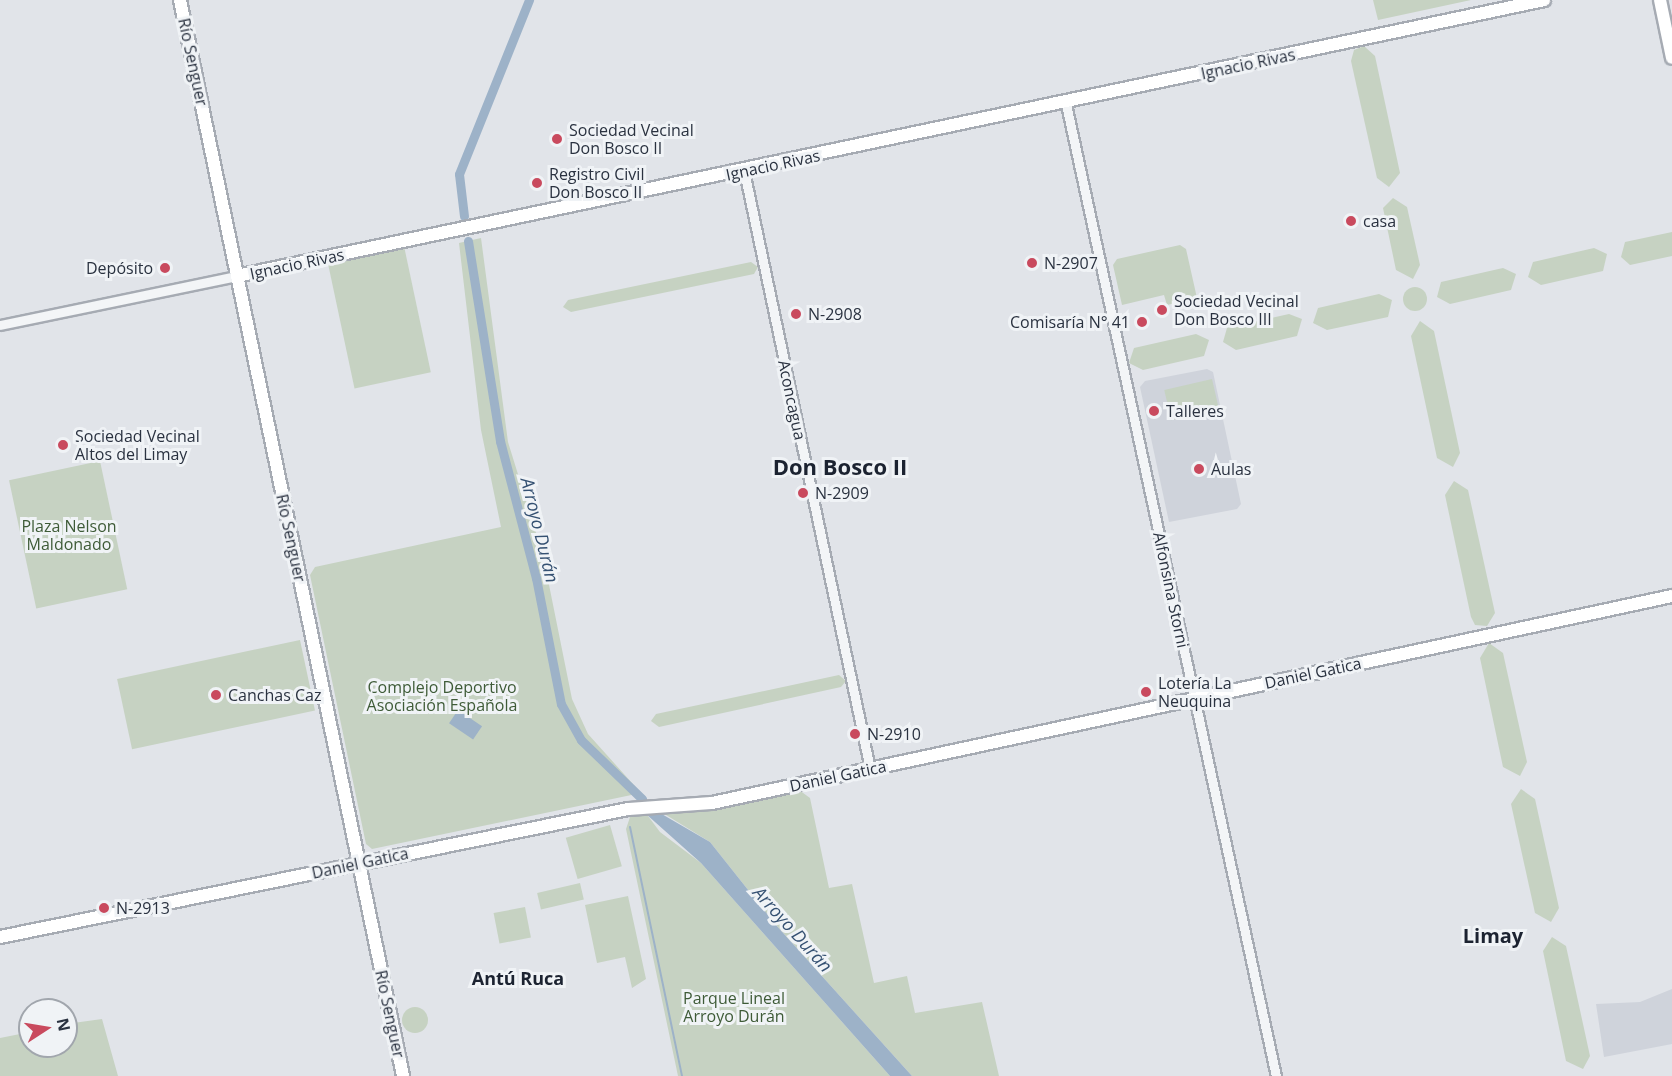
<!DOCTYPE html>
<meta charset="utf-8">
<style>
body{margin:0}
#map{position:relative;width:1672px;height:1076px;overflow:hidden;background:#e1e4e9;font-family:"Open Sans",sans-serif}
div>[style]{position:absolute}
.built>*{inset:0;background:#cfd3db}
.green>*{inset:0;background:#c6d2c2;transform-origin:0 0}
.round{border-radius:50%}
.water>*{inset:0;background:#9db2c8;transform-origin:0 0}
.stream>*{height:2px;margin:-1px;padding:0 1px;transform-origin:1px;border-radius:1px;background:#9db2c8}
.canal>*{height:9px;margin:-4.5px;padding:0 4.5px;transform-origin:4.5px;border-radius:4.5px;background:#9db2c8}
.roads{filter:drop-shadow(2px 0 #a6abb3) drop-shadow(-2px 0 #a6abb3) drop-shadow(0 2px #a6abb3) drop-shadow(0 -2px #a6abb3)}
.minor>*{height:9px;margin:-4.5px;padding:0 4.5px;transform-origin:4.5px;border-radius:4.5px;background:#f3f5f7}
.major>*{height:12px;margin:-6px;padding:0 6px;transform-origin:6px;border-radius:6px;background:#fff}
.dots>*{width:16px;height:16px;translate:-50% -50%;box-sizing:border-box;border:3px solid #f0f3f6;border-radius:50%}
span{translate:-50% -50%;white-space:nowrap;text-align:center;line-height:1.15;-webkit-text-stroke:6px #f0f3f6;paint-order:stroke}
.street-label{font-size:16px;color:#2a3240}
.poi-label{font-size:16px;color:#2a3240}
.left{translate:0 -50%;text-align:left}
.right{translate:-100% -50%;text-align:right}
.park-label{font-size:16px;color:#3e5b37}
.water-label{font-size:18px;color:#355172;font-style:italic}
.neighbourhood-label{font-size:18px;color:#1c2331;font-weight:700}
.quarter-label{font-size:20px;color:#1c2331;font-weight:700}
.district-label{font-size:22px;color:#1c2331;font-weight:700}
.north{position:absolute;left:18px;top:998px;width:60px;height:60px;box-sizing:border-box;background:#f0f3f6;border:2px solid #a1a6ad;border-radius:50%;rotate:78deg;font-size:16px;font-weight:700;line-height:24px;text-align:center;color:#2a3240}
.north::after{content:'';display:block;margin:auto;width:21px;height:27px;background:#c94a5e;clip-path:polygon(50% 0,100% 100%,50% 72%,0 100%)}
</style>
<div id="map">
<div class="built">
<div style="clip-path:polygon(1207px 369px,1213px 372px,1241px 504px,1237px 509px,1169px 522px,1140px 387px,1145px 381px)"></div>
<div style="clip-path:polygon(1672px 989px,1672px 1044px,1604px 1057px,1596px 1004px,1640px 1002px)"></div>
</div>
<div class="green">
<div style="clip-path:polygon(1373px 0,1471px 0,1378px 20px)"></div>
<div style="clip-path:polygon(1364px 46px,1375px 56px,1400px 173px,1389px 187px,1377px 178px,1351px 61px,1354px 50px)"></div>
<div style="clip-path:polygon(1393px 198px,1407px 207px,1420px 265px,1413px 279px,1396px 270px,1383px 208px)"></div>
<div style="clip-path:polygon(1672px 232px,1672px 256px,1630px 265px,1621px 257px,1625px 242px)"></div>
<div style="clip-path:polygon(481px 238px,508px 442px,543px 555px,572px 699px,588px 734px,641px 793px,372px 849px,366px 844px,310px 575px,315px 567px,501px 527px,481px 430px,459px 243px)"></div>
<div style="clip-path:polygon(1180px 245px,1186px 249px,1197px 298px,1167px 305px,1164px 295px,1122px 305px,1113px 265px,1117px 259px)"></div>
<div style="left:404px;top:246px;width:129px;height:78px;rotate:78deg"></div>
<div style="clip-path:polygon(1594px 248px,1607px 254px,1603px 271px,1541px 285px,1528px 277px,1533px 262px)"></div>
<div style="clip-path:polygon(751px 262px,758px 267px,754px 274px,571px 312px,563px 307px,568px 300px)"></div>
<div style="clip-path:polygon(1503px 268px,1516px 274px,1511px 290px,1450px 304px,1437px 297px,1441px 282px)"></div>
<div class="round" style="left:1403px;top:287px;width:24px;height:24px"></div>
<div style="clip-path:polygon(1379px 294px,1392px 300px,1388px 317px,1327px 330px,1313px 323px,1318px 308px)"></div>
<div style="clip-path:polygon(1289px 314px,1302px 319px,1297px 336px,1236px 350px,1223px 342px,1227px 328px)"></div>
<div style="clip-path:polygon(1420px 321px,1434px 331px,1460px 453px,1453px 467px,1437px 458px,1411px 336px)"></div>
<div style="clip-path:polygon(1196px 334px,1209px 340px,1204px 356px,1143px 370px,1129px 363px,1134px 348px)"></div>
<div style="left:1212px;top:379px;width:31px;height:49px;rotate:77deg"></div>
<div style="left:100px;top:461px;width:131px;height:93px;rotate:78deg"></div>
<div style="clip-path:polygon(1454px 481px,1468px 490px,1495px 613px,1487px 626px,1475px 625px,1471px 617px,1445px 495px)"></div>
<div style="left:300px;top:640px;width:72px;height:187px;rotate:78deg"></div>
<div style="clip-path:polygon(1489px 643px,1503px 653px,1527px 762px,1520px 776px,1503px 767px,1480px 658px)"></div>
<div style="clip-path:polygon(839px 675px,846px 681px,841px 687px,659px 727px,651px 721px,656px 714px)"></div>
<div style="clip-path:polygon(1521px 789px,1535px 799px,1559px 908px,1551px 922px,1535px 913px,1511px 804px)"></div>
<div style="clip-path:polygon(799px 790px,810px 798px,829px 888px,852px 884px,874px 983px,907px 976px,915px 1013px,982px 1002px,999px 1076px,912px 1076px,775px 924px,710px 842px,658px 810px,706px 810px)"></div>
<div style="clip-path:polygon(645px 812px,660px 832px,701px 863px,890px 1076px,678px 1076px,626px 829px,630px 817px)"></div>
<div style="left:610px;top:825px;width:43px;height:46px;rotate:74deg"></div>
<div style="left:580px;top:883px;width:17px;height:44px;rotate:77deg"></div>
<div style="clip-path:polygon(628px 896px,646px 979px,632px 988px,625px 957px,597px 963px,585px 905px)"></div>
<div style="left:525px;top:907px;width:31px;height:32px;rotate:79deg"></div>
<div style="clip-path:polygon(1552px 937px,1566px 946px,1590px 1056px,1583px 1069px,1566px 1061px,1543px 951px)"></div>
<div class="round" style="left:402px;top:1007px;width:26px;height:26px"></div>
<div style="clip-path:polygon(102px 1019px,118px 1076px,0 1076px,0 1038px,30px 1032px,30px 1046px,66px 1046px,66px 1024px)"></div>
</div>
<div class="water">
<div style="left:458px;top:710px;width:29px;height:16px;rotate:34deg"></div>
<div style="clip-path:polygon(660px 813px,710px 842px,775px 924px,912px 1076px,890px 1076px,701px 863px,646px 814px)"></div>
</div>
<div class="stream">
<div style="left:630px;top:827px;width:254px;rotate:78.2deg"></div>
</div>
<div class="canal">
<div style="left:464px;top:216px;width:42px;rotate:-96.8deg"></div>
<div style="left:459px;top:174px;width:188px;rotate:-68.1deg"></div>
<div style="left:468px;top:241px;width:203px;rotate:80.9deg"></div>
<div style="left:500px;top:441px;width:142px;rotate:75.3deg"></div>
<div style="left:536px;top:578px;width:128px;rotate:78.8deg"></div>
<div style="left:561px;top:704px;width:41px;rotate:60.9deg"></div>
<div style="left:581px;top:740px;width:85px;rotate:44deg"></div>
</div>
<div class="roads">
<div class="minor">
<div style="left:1066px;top:104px;width:994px;rotate:77.81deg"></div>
<div style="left:744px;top:171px;width:611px;rotate:78.1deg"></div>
<div style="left:0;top:325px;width:242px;rotate:-11.7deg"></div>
</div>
<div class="major">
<div style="left:180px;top:0;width:1099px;rotate:78.29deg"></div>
<div style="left:1660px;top:0;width:59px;rotate:78.3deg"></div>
<div style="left:237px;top:276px;width:1336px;rotate:-11.92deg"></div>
<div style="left:0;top:937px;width:641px;rotate:-11.52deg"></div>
<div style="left:628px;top:809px;width:84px;rotate:-4.1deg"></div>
<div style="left:712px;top:803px;width:982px;rotate:-12.17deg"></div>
</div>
</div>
<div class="dots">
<div style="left:557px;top:139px;background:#c94a5e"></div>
<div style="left:537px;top:183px;background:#c94a5e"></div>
<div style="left:1351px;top:221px;background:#c94a5e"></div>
<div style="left:1032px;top:263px;background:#c94a5e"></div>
<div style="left:165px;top:268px;background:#c94a5e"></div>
<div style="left:1162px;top:310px;background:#c94a5e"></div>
<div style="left:796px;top:314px;background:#c94a5e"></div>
<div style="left:1142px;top:322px;background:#c94a5e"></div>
<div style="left:1154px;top:411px;background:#c94a5e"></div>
<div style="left:63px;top:445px;background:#c94a5e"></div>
<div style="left:1199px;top:469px;background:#c94a5e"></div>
<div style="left:803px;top:493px;background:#c94a5e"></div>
<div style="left:1146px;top:692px;background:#c94a5e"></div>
<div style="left:216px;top:695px;background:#c94a5e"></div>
<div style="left:855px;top:734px;background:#c94a5e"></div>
<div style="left:104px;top:908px;background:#c94a5e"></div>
</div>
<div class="street-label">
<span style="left:193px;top:62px;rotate:78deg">Río Senguer</span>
<span style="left:1248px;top:64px;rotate:-12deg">Ignacio Rivas</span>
<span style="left:773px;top:165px;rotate:-12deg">Ignacio Rivas</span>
<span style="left:297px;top:264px;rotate:-12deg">Ignacio Rivas</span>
<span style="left:792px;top:400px;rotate:78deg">Aconcagua</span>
<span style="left:291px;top:538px;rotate:78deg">Río Senguer</span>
<span style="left:1171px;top:590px;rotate:78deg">Alfonsina Storni</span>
<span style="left:1313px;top:673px;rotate:-12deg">Daniel Gatica</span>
<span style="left:838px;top:776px;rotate:-12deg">Daniel Gatica</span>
<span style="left:360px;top:863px;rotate:-12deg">Daniel Gatica</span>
<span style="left:390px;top:1014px;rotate:78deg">Río Senguer</span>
</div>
<div class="poi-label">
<span class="left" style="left:569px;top:139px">Sociedad Vecinal<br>Don Bosco II</span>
<span class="left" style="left:549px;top:183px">Registro Civil<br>Don Bosco II</span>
<span class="left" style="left:1363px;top:221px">casa</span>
<span class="left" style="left:1044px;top:263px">N-2907</span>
<span class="right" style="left:153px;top:268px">Depósito</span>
<span class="left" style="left:1174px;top:310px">Sociedad Vecinal<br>Don Bosco III</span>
<span class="left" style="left:808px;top:314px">N-2908</span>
<span class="right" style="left:1130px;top:322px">Comisaría N° 41</span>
<span class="left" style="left:1166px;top:411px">Talleres</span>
<span class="left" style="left:75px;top:445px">Sociedad Vecinal<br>Altos del Limay</span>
<span class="left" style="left:1211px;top:469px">Aulas</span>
<span class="left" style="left:815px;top:493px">N-2909</span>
<span class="left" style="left:1158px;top:692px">Lotería La<br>Neuquina</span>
<span class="left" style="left:228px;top:695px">Canchas Caz</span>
<span class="left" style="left:867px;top:734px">N-2910</span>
<span class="left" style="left:116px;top:908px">N-2913</span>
</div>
<div class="park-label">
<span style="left:69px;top:535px">Plaza Nelson<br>Maldonado</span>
<span style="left:442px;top:696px">Complejo Deportivo<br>Asociación Española</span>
<span style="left:734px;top:1007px">Parque Lineal<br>Arroyo Durán</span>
</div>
<div class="water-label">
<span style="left:540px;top:530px;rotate:76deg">Arroyo Durán</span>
<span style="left:793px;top:929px;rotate:48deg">Arroyo Durán</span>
</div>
<div class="neighbourhood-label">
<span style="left:518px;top:978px">Antú Ruca</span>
</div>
<div class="quarter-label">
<span style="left:1493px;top:935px">Limay</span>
</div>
<div class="district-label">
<span style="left:840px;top:467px">Don Bosco II</span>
</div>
<div class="north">N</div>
</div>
